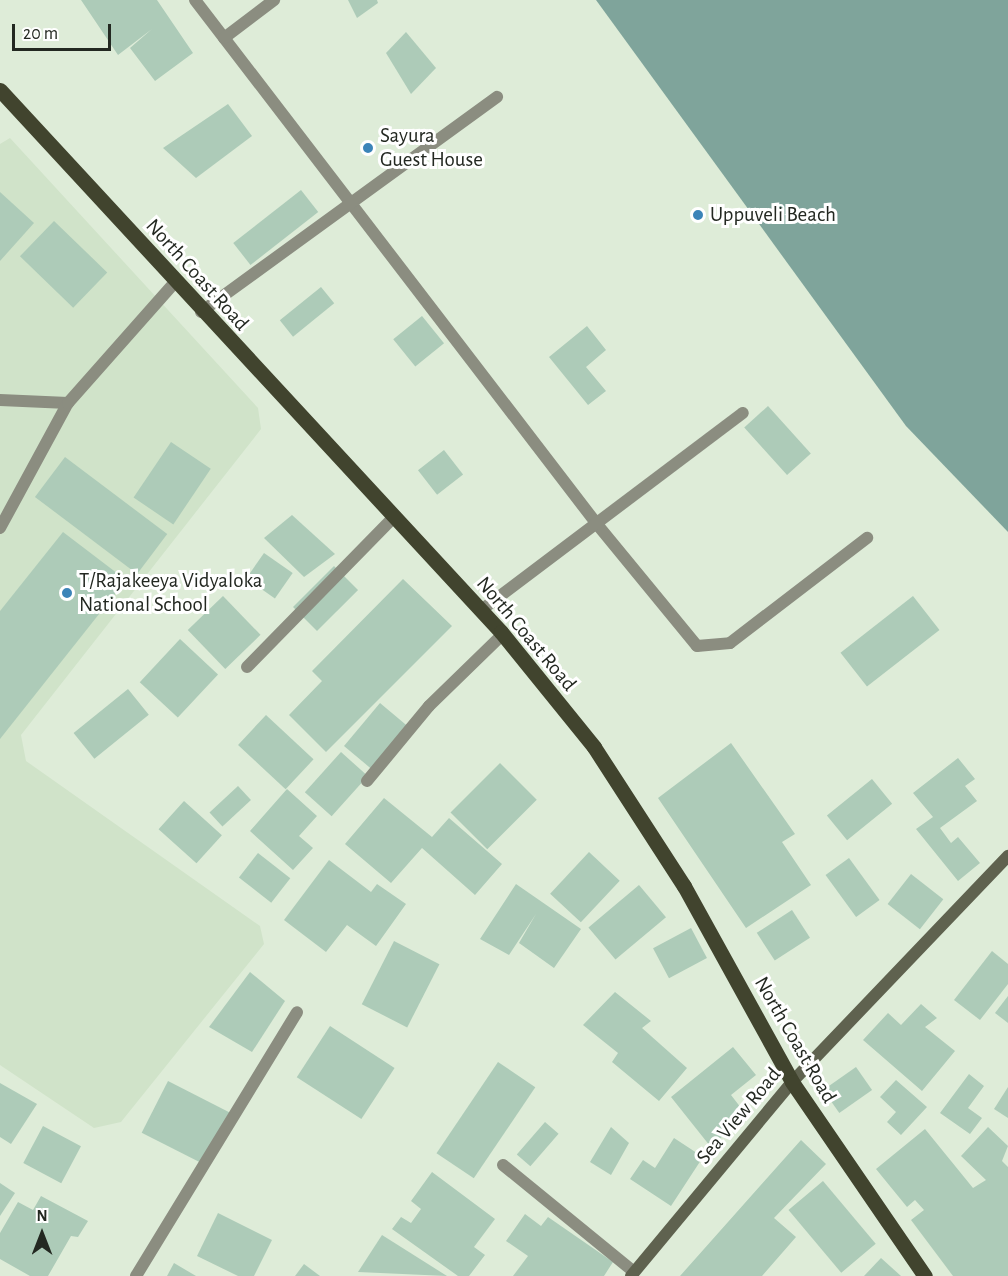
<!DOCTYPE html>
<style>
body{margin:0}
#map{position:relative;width:1008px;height:1276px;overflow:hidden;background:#deecd8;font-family:"Alegreya Sans",sans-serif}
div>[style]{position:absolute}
.built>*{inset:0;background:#d0e3c9}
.water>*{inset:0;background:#7fa49b}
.building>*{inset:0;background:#adcbb8;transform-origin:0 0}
.service>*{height:12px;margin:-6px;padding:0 6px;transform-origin:6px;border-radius:6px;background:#8b8d80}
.minor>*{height:12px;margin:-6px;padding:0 6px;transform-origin:6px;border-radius:6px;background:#8b8d80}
.secondary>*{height:12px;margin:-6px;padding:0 6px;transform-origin:6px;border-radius:6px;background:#5f624f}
.primary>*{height:15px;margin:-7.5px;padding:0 7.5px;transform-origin:7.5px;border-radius:7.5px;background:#41442e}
.dots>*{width:16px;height:16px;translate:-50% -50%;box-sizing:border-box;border:3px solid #fff;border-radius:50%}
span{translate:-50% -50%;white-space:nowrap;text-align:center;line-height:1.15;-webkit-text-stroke:6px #fff;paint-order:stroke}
.poi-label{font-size:21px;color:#232821}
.left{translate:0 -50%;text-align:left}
.street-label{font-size:21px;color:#232821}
.north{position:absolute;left:12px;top:1204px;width:60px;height:60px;-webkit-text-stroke:4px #fff;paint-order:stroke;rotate:0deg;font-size:16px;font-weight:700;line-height:24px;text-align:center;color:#232821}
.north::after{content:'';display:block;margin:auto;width:21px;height:27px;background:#232821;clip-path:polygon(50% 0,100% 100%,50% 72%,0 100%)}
.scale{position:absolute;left:12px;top:24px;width:99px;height:27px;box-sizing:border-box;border:3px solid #232821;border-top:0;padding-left:8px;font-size:18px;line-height:21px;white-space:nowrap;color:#232821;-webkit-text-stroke:4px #fff;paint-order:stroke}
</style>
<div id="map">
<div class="built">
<div style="clip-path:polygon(10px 138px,258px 408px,261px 429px,21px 735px,26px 761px,260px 926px,264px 944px,121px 1122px,94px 1128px,0 1065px,0 144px)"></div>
</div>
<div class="water">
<div style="clip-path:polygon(596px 0,1008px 0,1008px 532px,906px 426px)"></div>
</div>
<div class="building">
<div style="clip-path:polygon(81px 0,157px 0,193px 53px,155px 81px,130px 48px,152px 29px,118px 55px)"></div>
<div style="clip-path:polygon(348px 0,377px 0,378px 3px,357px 18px)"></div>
<div style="clip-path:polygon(406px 32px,436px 68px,411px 94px,386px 53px)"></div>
<div style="clip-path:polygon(228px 104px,252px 136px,196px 178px,163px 148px)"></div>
<div style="left:301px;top:190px;width:28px;height:86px;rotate:52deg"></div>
<div style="clip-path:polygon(0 192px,34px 223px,0 261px)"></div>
<div style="left:54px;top:221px;width:74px;height:49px;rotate:44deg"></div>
<div style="left:321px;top:287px;width:21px;height:53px;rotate:51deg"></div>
<div style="left:422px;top:316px;width:35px;height:37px;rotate:51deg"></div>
<div style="clip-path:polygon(587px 326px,606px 350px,586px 367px,606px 391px,588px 405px,549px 357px)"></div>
<div style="left:768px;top:406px;width:64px;height:32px;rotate:48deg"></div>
<div style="left:171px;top:442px;width:48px;height:67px;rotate:34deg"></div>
<div style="left:444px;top:450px;width:31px;height:33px;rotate:52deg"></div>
<div style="left:65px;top:457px;width:128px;height:50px;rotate:37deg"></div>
<div style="clip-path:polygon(292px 515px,335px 554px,304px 577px,264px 538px)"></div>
<div style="clip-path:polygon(63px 532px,126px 580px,0 739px,0 611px)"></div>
<div style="left:264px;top:553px;width:35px;height:31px;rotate:35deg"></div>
<div style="left:334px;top:566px;width:34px;height:58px;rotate:45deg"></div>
<div style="clip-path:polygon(403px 579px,452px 626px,326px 752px,289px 715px,322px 681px,312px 671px)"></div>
<div style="left:223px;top:596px;width:54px;height:49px;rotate:46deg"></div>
<div style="left:913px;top:596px;width:43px;height:92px;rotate:52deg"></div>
<div style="left:180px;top:639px;width:52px;height:59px;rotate:43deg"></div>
<div style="left:128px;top:689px;width:33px;height:70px;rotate:51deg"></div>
<div style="left:380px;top:703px;width:35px;height:56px;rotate:40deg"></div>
<div style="left:266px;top:715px;width:65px;height:41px;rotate:43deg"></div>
<div style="clip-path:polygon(731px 743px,795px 834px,782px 842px,811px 885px,746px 928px,658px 798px)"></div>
<div style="left:341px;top:752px;width:36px;height:54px;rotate:42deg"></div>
<div style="clip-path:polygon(958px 758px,975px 779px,965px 786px,977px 801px,940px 828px,951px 843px,958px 837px,980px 863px,958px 881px,916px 829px,933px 817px,913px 793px)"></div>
<div style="left:500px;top:763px;width:52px;height:70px;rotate:45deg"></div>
<div style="left:872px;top:779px;width:32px;height:58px;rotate:51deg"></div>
<div style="left:238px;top:786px;width:19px;height:39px;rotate:47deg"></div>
<div style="clip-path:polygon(287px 789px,317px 816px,299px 836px,313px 848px,293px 870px,250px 831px)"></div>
<div style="clip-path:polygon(384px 798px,432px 837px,449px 818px,502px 864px,475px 895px,422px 848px,391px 883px,345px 844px)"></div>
<div style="left:184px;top:801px;width:51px;height:38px;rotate:42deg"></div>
<div style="left:589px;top:852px;width:42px;height:57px;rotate:43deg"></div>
<div style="left:258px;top:853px;width:41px;height:31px;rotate:38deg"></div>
<div style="left:849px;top:858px;width:52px;height:29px;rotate:54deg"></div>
<div style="clip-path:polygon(329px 860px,371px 892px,377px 884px,406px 904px,376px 946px,347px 925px,326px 952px,284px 920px)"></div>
<div style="left:911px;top:874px;width:41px;height:38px;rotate:38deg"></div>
<div style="clip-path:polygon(516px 884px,581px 929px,554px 968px,519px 943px,536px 914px,509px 955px,480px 939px)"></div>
<div style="left:639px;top:885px;width:42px;height:66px;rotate:50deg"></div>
<div style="left:792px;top:910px;width:33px;height:42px;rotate:57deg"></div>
<div style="left:691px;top:928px;width:34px;height:43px;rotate:62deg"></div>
<div style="left:394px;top:941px;width:51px;height:71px;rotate:27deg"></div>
<div style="clip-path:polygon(992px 951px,1008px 964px,1008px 984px,980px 1020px,954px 1000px)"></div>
<div style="clip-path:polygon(250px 972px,285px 1001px,252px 1052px,209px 1027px)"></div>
<div style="clip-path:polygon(615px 992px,651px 1021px,642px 1028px,687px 1068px,659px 1101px,612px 1062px,618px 1053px,583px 1025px)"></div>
<div style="clip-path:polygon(1008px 996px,1008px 1023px,995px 1013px)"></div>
<div style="clip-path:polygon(921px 1004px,937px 1018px,925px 1027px,955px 1051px,922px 1091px,863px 1040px,888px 1013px,901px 1025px)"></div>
<div style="left:330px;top:1026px;width:77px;height:61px;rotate:33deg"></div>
<div style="clip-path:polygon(733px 1047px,756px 1075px,731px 1095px,748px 1117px,710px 1146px,671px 1097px)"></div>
<div style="left:498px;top:1062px;width:45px;height:110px;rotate:34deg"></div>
<div style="left:856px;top:1067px;width:28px;height:40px;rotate:55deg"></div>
<div style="clip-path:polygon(969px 1074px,984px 1086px,968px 1108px,982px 1118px,970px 1134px,940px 1113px)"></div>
<div style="clip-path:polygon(896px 1080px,927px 1107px,901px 1135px,887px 1122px,896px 1112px,880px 1097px)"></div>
<div style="left:168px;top:1081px;width:72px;height:58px;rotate:27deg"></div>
<div style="clip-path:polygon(0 1083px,37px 1104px,11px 1144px,0 1137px)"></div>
<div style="clip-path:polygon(1008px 1087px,1008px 1118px,994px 1109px)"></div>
<div style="left:545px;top:1122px;width:18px;height:43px;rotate:41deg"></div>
<div style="left:43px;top:1126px;width:43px;height:42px;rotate:28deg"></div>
<div style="clip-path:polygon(611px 1127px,629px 1143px,611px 1175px,590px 1162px)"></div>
<div style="clip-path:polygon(988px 1127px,1008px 1146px,1002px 1161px,1008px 1167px,1008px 1276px,953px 1276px,911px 1220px,924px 1210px,915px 1200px,907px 1207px,876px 1169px,925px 1129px,973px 1188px,986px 1180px,961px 1156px)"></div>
<div style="clip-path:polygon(674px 1138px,703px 1157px,671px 1206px,630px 1179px,643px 1160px,655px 1168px)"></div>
<div style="clip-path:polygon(801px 1140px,826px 1164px,774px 1218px,796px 1237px,762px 1276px,680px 1276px)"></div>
<div style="clip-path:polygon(432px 1172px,495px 1219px,474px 1247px,485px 1255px,469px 1276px,458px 1276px,392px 1229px,401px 1217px,411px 1223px,421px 1209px,411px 1201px)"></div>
<div style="left:823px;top:1181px;width:82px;height:45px;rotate:50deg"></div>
<div style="clip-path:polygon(0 1183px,15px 1193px,0 1216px)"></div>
<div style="clip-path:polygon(41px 1196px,88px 1221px,78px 1237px,71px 1236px,48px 1276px,30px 1276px,0 1259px,0 1233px,18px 1202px,33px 1210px)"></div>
<div style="clip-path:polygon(218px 1213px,272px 1240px,254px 1276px,238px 1276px,197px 1256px)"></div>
<div style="clip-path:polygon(525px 1214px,541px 1226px,548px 1217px,613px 1262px,604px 1276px,513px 1276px,528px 1256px,506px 1241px)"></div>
<div style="clip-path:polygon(382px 1235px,447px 1276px,358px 1272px)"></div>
<div style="clip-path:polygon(881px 1258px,901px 1276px,864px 1276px)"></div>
<div style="clip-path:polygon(174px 1263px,196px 1276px,167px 1276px)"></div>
<div style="clip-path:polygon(304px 1264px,320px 1276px,295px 1276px)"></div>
</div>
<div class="service">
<div style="left:0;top:400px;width:68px;rotate:2.5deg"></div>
<div style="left:0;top:528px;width:142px;rotate:-61.5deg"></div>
<div style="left:68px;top:403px;width:162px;rotate:-48.5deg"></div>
</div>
<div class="minor">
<div style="left:195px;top:0;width:659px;rotate:52.52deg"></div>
<div style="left:596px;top:523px;width:159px;rotate:50.6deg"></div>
<div style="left:697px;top:646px;width:33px;rotate:-5deg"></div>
<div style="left:730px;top:643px;width:173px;rotate:-37.5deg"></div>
<div style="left:224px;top:38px;width:63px;rotate:-37.2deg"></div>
<div style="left:201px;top:312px;width:366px;rotate:-36deg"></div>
<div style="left:480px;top:611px;width:329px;rotate:-37deg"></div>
<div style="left:247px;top:667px;width:211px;rotate:-45.6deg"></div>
<div style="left:367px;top:781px;width:97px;rotate:-50.4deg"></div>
<div style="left:429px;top:706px;width:100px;rotate:-44.2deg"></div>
<div style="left:503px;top:1165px;width:169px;rotate:39.2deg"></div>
<div style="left:136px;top:1276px;width:309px;rotate:-58.6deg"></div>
</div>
<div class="secondary">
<div style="left:631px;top:1276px;width:252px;rotate:-50.3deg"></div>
<div style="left:792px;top:1082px;width:313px;rotate:-46.3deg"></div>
</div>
<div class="primary">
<div style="left:0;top:90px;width:738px;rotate:47.25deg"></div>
<div style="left:501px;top:632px;width:148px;rotate:51deg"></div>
<div style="left:594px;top:747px;width:166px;rotate:57.1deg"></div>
<div style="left:684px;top:886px;width:224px;rotate:61.1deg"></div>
<div style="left:792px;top:1082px;width:235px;rotate:55.6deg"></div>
</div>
<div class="dots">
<div style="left:368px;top:148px;background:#3b84b8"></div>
<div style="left:698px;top:215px;background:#3b84b8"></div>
<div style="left:67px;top:593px;background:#3b84b8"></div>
</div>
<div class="poi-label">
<span class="left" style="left:380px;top:148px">Sayura<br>Guest House</span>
<span class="left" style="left:710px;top:215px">Uppuveli Beach</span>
<span class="left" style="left:79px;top:593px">T/Rajakeeya Vidyaloka<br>National School</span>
</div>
<div class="street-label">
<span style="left:197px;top:275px;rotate:48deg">North Coast Road</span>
<span style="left:526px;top:634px;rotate:50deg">North Coast Road</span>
<span style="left:795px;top:1040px;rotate:60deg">North Coast Road</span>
<span style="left:739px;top:1116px;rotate:-50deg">Sea View Road</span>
</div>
<div class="north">N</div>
<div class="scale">20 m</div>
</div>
